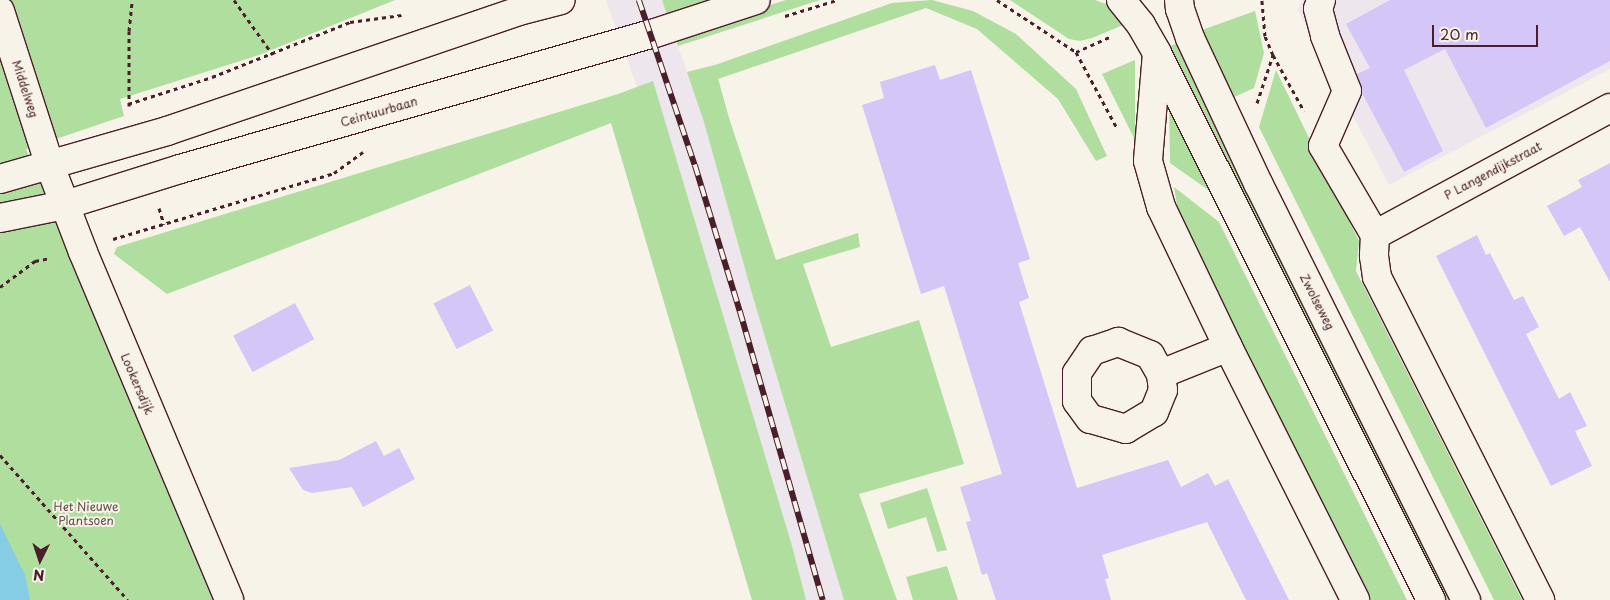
<!DOCTYPE html>
<style>
body{margin:0}
#map{position:relative;width:1610px;height:600px;overflow:hidden;background:#f7f3e8;font-family:"Playpen Sans",sans-serif}
div>[style]{position:absolute}
.built>*{inset:0;background:#ede6ed}
.green>*{inset:0;background:#afde9e;transform-origin:0 0}
.water>*{inset:0;background:#84cde4}
.building>*{inset:0;background:#d5c6f8;transform-origin:0 0}
.path>*{height:3px;margin-top:-1.5px;transform-origin:0;background:repeating-linear-gradient(90deg,#4a1f2b 0 4px,transparent 0 8px)}
.roads{filter:drop-shadow(1px 0 #4a1f2b) drop-shadow(-1px 0 #4a1f2b) drop-shadow(0 1px #4a1f2b) drop-shadow(0 -1px #4a1f2b)}
.minor>*{height:28px;margin:-14px;padding:0 14px;transform-origin:14px;border-radius:14px;background:#f7f3e8}
.rail>*{height:5.5px;margin-top:-2.75px;transform-origin:0;background:repeating-linear-gradient(90deg,#f7f3e8 0 11px,#4a1f2b 0 22px);box-sizing:border-box;border-block:1px solid #4a1f2b}
span{translate:-50% -50%;white-space:nowrap;text-align:center;line-height:1.15;-webkit-text-stroke:4px #f7f3e8;paint-order:stroke}
.street-label{font-size:12px;color:#4a1f2b}
.park-label{font-size:12px;color:#634f48}
.north{position:absolute;left:15px;top:535px;width:50px;height:50px;-webkit-text-stroke:4px #f7f3e8;paint-order:stroke;rotate:184deg;font-size:14px;font-weight:700;line-height:20px;text-align:center;color:#4a1f2b}
.north::after{content:'';display:block;margin:auto;width:18px;height:22px;background:#4a1f2b;clip-path:polygon(50% 0,100% 100%,50% 72%,0 100%)}
.scale{position:absolute;left:1432px;top:25px;width:106px;height:22px;box-sizing:border-box;border:2px solid #4a1f2b;border-top:0;padding-left:6px;font-size:15px;line-height:18px;white-space:nowrap;color:#4a1f2b;-webkit-text-stroke:4px #f7f3e8;paint-order:stroke}
</style>
<div id="map">
<div class="built">
<div style="clip-path:polygon(606px 0,662px 0,687px 72px,715px 65px,729px 118px,880px 600px,752px 600px,725px 511px,637px 87px)"></div>
<div style="clip-path:polygon(1302px 0,1610px 0,1610px 69px,1389px 185px,1298px 10px)"></div>
</div>
<div class="green">
<div style="clip-path:polygon(0 0,395px 0,259px 55px,120px 99px,124px 116px,26px 149px,214px 600px,0 600px)"></div>
<div style="clip-path:polygon(662px 0,724px 0,668px 18px)"></div>
<div style="clip-path:polygon(786px 0,820px 0,678px 46px,674px 35px)"></div>
<div style="clip-path:polygon(932px 0,973px 11px,1016px 34px,1076px 89px,1107px 156px,1096px 161px,1058px 99px,977px 29px,926px 8px,718px 79px,729px 118px,776px 260px,858px 233px,860px 247px,803px 264px,831px 347px,919px 320px,964px 464px,859px 494px,897px 600px,844px 600px,753px 297px,704px 122px,687px 72px,715px 65px,892px 3px)"></div>
<div style="clip-path:polygon(1010px 0,1095px 0,1111px 6px,1128px 23px,1092px 38px,1080px 41px,1069px 39px)"></div>
<div style="clip-path:polygon(1255px 11px,1264px 53px,1254px 88px,1232px 98px,1199px 31px)"></div>
<div style="left:1181px;top:41px;width:625px;height:16px;rotate:63deg"></div>
<div style="clip-path:polygon(1135px 60px,1135px 140px,1102px 74px)"></div>
<div style="clip-path:polygon(1276px 70px,1359px 241px,1356px 271px,1522px 600px,1494px 600px,1259px 127px)"></div>
<div style="clip-path:polygon(653px 81px,792px 546px,806px 600px,752px 600px,611px 123px,167px 294px,114px 254px,117px 247px,618px 94px)"></div>
<div style="clip-path:polygon(1169px 94px,1217px 190px,1211px 192px,1170px 163px)"></div>
<div style="clip-path:polygon(1174px 187px,1219px 222px,1407px 600px,1371px 600px,1179px 217px)"></div>
<div style="clip-path:polygon(927px 488px,947px 550px,937px 552px,926px 517px,888px 529px,880px 503px)"></div>
<div style="clip-path:polygon(947px 566px,958px 600px,913px 600px,906px 577px)"></div>
</div>
<div class="water">
<div style="clip-path:polygon(0 524px,25px 575px,30px 600px,0 600px)"></div>
</div>
<div class="building">
<div style="clip-path:polygon(1390px 0,1610px 0,1610px 61px,1486px 128px,1445px 49px,1404px 70px,1443px 151px,1404px 172px,1362px 93px,1357px 74px,1370px 68px,1346px 24px)"></div>
<div style="clip-path:polygon(935px 65px,940px 80px,971px 70px,1030px 259px,1018px 263px,1029px 298px,1019px 302px,1077px 488px,1168px 460px,1181px 487px,1208px 473px,1215px 486px,1228px 479px,1289px 600px,1246px 600px,1207px 522px,1102px 555px,1109px 578px,1105px 579px,1111px 600px,996px 600px,987px 573px,982px 575px,966px 522px,971px 521px,960px 487px,1002px 474px,944px 286px,921px 294px,862px 105px,884px 98px,880px 82px)"></div>
<div style="clip-path:polygon(1610px 163px,1610px 282px,1580px 227px,1564px 236px,1547px 206px,1582px 187px,1578px 180px)"></div>
<div style="clip-path:polygon(1477px 235px,1486px 255px,1490px 253px,1514px 300px,1523px 296px,1539px 327px,1526px 334px,1559px 399px,1570px 392px,1587px 426px,1575px 431px,1592px 466px,1551px 486px,1436px 256px)"></div>
<div style="left:470px;top:285px;width:51px;height:41px;rotate:63deg"></div>
<div style="left:295px;top:303px;width:41px;height:70px;rotate:62deg"></div>
<div style="clip-path:polygon(376px 441px,384px 456px,399px 448px,415px 479px,363px 507px,352px 487px,312px 493px,303px 490px,289px 468px,339px 460px)"></div>
</div>
<div class="path">
<div style="left:234px;top:0;width:67px;rotate:54.7deg"></div>
<div style="left:997px;top:0;width:95px;rotate:33.4deg"></div>
<div style="left:1076px;top:52px;width:37px;rotate:-24deg"></div>
<div style="left:785px;top:16px;width:54px;rotate:-17.1deg"></div>
<div style="left:1076px;top:52px;width:86px;rotate:61.7deg"></div>
<div style="left:1273px;top:55px;width:64px;rotate:61deg"></div>
<div style="left:1257px;top:103px;width:51px;rotate:-71.6deg"></div>
<div style="left:1273px;top:55px;width:21px;rotate:-113deg"></div>
<div style="left:1265px;top:36px;width:36px;rotate:-95deg"></div>
<div style="left:128px;top:104px;width:88px;rotate:-17.8deg"></div>
<div style="left:212px;top:77px;width:149px;rotate:-21.7deg"></div>
<div style="left:350px;top:22px;width:52px;rotate:-7.7deg"></div>
<div style="left:129px;top:106px;width:75px;rotate:-90deg"></div>
<div style="left:129px;top:31px;width:31px;rotate:-84deg"></div>
<div style="left:159px;top:208px;width:17px;rotate:73deg"></div>
<div style="left:113px;top:239px;width:231px;rotate:-16.6deg"></div>
<div style="left:334px;top:173px;width:36px;rotate:-36deg"></div>
<div style="left:0;top:287px;width:44px;rotate:-36.6deg"></div>
<div style="left:35px;top:261px;width:15px;rotate:-11deg"></div>
<div style="left:0;top:455px;width:193px;rotate:48.6deg"></div>
</div>
<div class="roads">
<div class="minor">
<div style="left:1121px;top:0;width:32px;rotate:51deg"></div>
<div style="left:1141px;top:25px;width:32px;rotate:60deg"></div>
<div style="left:1157px;top:53px;width:612px;rotate:63.39deg"></div>
<div style="left:1179px;top:0;width:9px;rotate:84deg"></div>
<div style="left:1180px;top:9px;width:31px;rotate:71deg"></div>
<div style="left:1190px;top:38px;width:162px;rotate:64.9deg"></div>
<div style="left:1259px;top:185px;width:464px;rotate:63.5deg"></div>
<div style="left:1321px;top:0;width:9px;rotate:108deg"></div>
<div style="left:1318px;top:9px;width:28px;rotate:75deg"></div>
<div style="left:1325px;top:36px;width:59px;rotate:68.2deg"></div>
<div style="left:1347px;top:91px;width:60px;rotate:113.6deg"></div>
<div style="left:1323px;top:146px;width:103px;rotate:59.7deg"></div>
<div style="left:0;top:11px;width:163px;rotate:72.1deg"></div>
<div style="left:50px;top:166px;width:92px;rotate:69deg"></div>
<div style="left:83px;top:252px;width:377px;rotate:67.2deg"></div>
<div style="left:1157px;top:53px;width:108px;rotate:94.8deg"></div>
<div style="left:1148px;top:161px;width:48px;rotate:74.2deg"></div>
<div style="left:1161px;top:207px;width:155px;rotate:64.4deg"></div>
<div style="left:1228px;top:347px;width:283px;rotate:63.3deg"></div>
<div style="left:0;top:179px;width:174px;rotate:-16deg"></div>
<div style="left:167px;top:131px;width:372px;rotate:-18.8deg"></div>
<div style="left:519px;top:11px;width:43px;rotate:-14.7deg"></div>
<div style="left:0;top:218px;width:66px;rotate:-11.3deg"></div>
<div style="left:65px;top:205px;width:121px;rotate:-17.4deg"></div>
<div style="left:180px;top:169px;width:491px;rotate:-16deg"></div>
<div style="left:652px;top:34px;width:109px;rotate:-18.1deg"></div>
<div style="left:1375px;top:235px;width:21px;rotate:93deg"></div>
<div style="left:1374px;top:256px;width:21px;rotate:82deg"></div>
<div style="left:1377px;top:277px;width:362px;rotate:63.2deg"></div>
<div style="left:1375px;top:235px;width:267px;rotate:-28.4deg"></div>
<div style="left:1118px;top:342px;width:35px;rotate:22deg"></div>
<div style="left:1150px;top:355px;width:22px;rotate:60deg"></div>
<div style="left:1161px;top:374px;width:16px;rotate:83deg"></div>
<div style="left:1163px;top:390px;width:24px;rotate:112deg"></div>
<div style="left:1154px;top:412px;width:33px;rotate:149deg"></div>
<div style="left:1126px;top:429px;width:37px;rotate:-164deg"></div>
<div style="left:1090px;top:419px;width:22px;rotate:-126deg"></div>
<div style="left:1077px;top:401px;width:28px;rotate:-90deg"></div>
<div style="left:1077px;top:373px;width:27px;rotate:-56deg"></div>
<div style="left:1092px;top:351px;width:28px;rotate:-19deg"></div>
<div style="left:1161px;top:374px;width:72px;rotate:-21.9deg"></div>
</div>
</div>
<div class="rail">
<div style="left:639px;top:0;width:174px;rotate:71.3deg"></div>
<div style="left:695px;top:165px;width:153px;rotate:72.9deg"></div>
<div style="left:740px;top:311px;width:301px;rotate:74deg"></div>
</div>
<div class="street-label">
<span style="left:25px;top:89px;rotate:72deg">Middelweg</span>
<span style="left:379px;top:112px;rotate:-16deg">Ceintuurbaan</span>
<span style="left:1493px;top:171px;rotate:-28deg">P Langendijkstraat</span>
<span style="left:1317px;top:302px;rotate:63deg">Zwolseweg</span>
<span style="left:137px;top:384px;rotate:67deg">Lookersdijk</span>
</div>
<div class="park-label">
<span style="left:86px;top:514px">Het Nieuwe<br>Plantsoen</span>
</div>
<div class="north">N</div>
<div class="scale">20 m</div>
</div>
